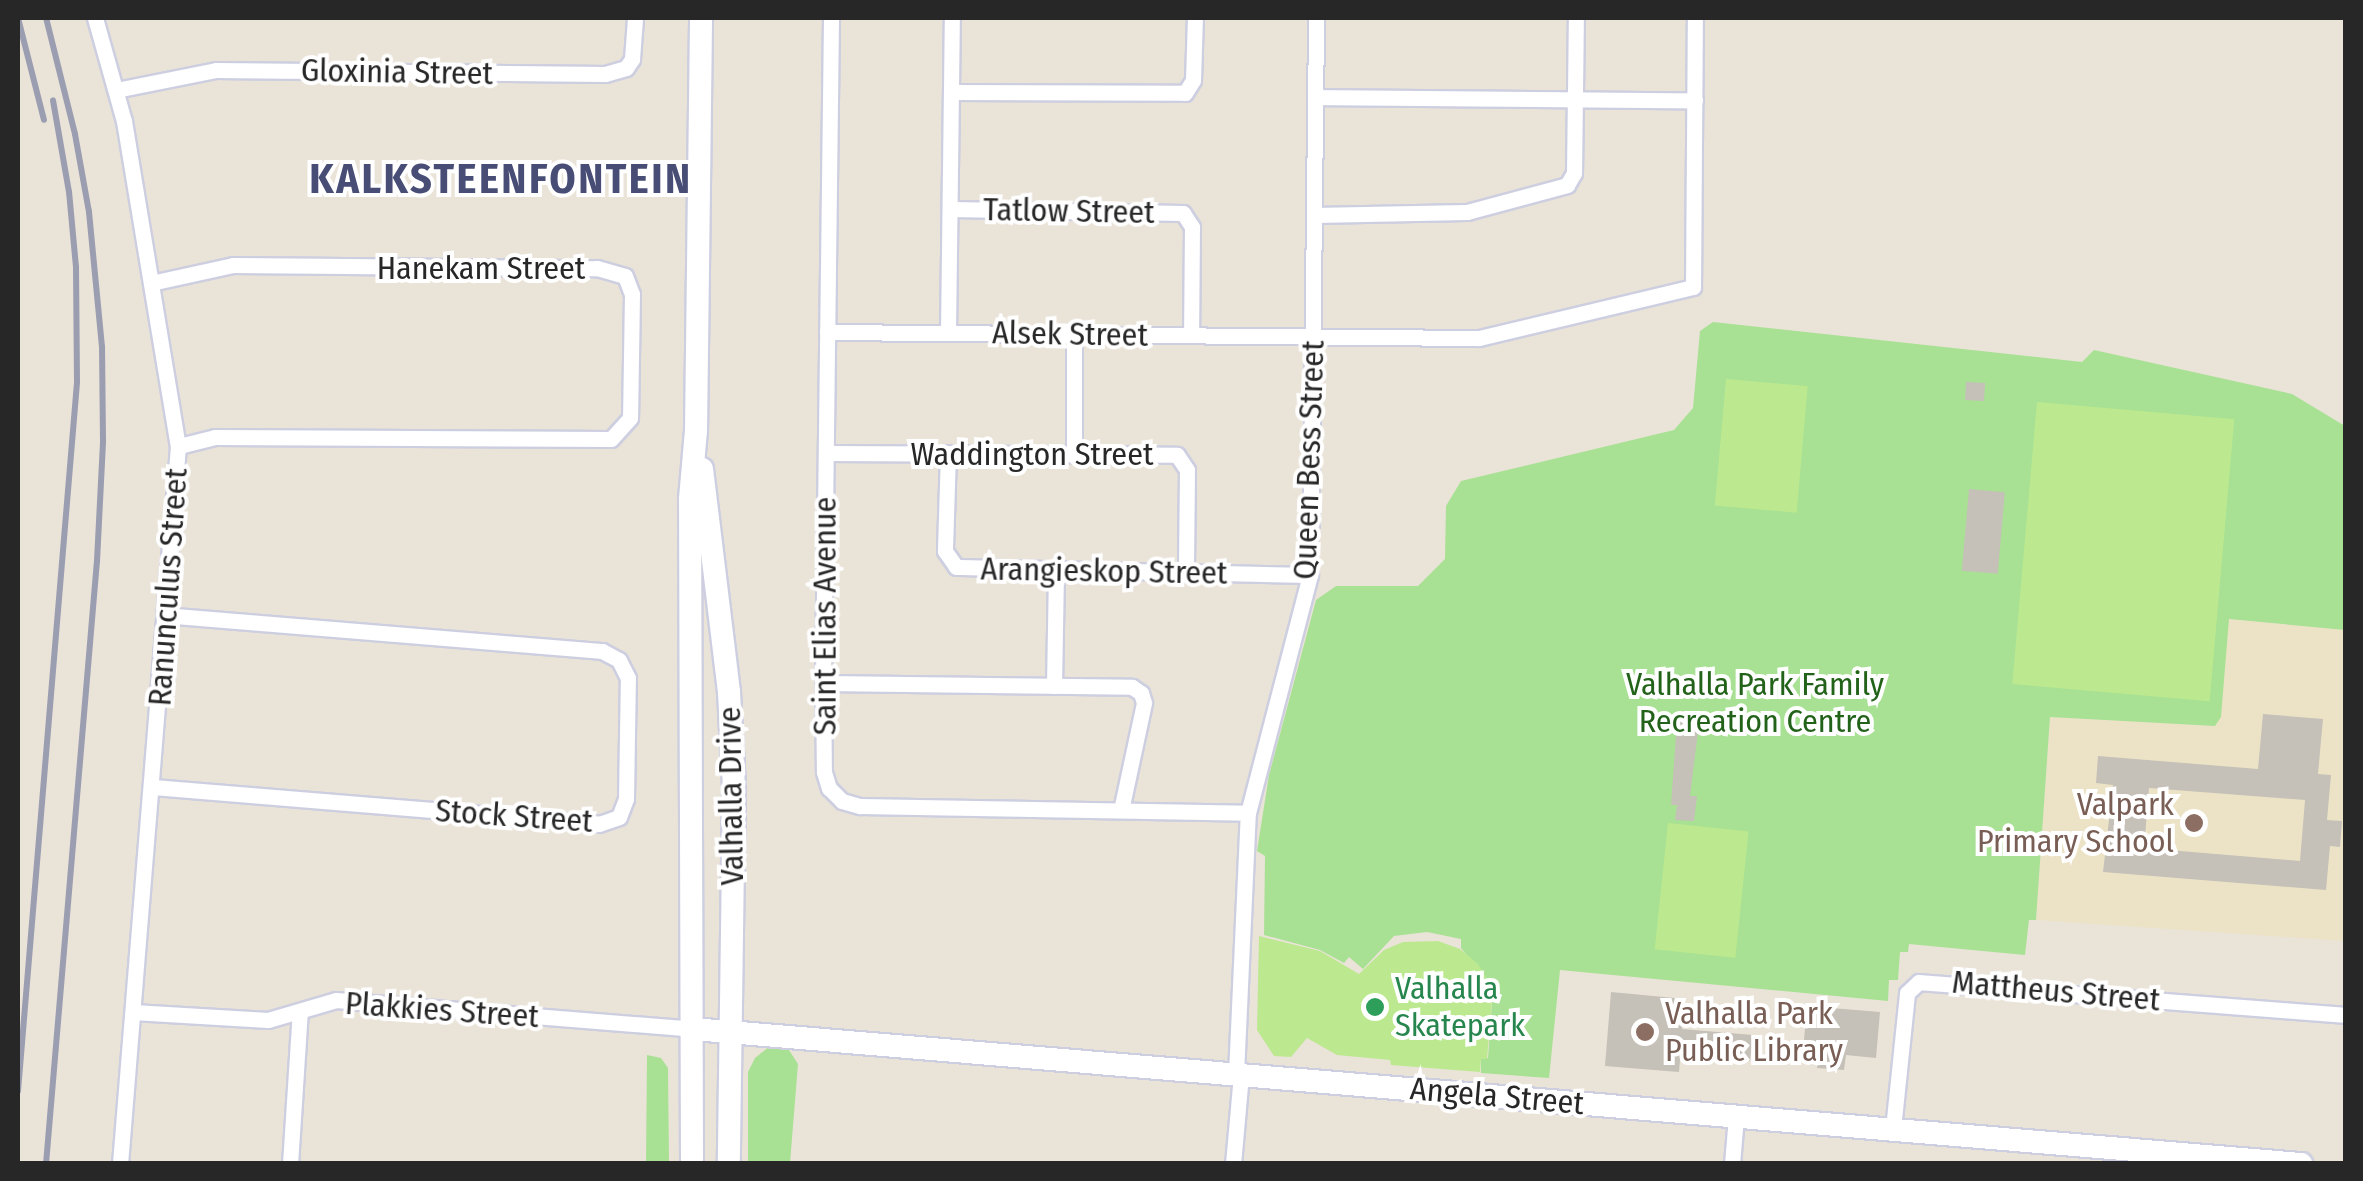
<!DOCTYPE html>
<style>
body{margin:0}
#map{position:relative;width:2363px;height:1181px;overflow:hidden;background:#eae3d8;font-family:"Fira Sans Condensed",sans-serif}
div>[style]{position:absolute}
.education>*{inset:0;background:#ece3c6}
.green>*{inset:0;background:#a8e193}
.pitch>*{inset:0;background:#bce98f;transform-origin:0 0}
.building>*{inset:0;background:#c5c0b8;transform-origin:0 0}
.roads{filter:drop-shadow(2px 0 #cdcfe0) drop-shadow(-2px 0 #cdcfe0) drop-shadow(0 2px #cdcfe0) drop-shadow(0 -2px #cdcfe0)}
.street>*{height:15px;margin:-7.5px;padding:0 7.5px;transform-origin:7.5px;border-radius:7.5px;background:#fff}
.secondary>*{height:22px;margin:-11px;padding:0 11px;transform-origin:11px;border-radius:11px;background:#fff}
.rail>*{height:6px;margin:-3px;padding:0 3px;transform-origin:3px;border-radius:3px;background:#9b9db1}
.dots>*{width:28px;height:28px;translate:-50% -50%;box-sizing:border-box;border:5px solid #fff;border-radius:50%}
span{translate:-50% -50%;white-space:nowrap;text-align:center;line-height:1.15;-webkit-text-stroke:8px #fff;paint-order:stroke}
.street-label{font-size:32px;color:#272727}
.park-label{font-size:32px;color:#226219}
.education-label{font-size:32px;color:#785e54}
.right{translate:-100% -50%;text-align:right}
.left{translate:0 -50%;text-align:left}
.leisure-label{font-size:32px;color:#27864d}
.district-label{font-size:42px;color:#484d76;font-weight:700;letter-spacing:2.5px}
.frame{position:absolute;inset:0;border:20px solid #272727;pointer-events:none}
</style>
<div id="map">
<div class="education">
<div style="clip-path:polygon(2228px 619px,2345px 630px,2345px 941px,2036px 920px,2050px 717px,2215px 726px,2221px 717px)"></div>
</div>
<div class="green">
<div style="clip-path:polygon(1713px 322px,2082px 362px,2094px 350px,2292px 394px,2345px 426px,2345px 630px,2229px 619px,2221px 717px,2215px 726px,2050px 717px,2036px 920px,2029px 920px,2025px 955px,1909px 944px,1908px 952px,1900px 952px,1898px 980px,1889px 980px,1888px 1001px,1560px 970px,1549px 1078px,1481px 1073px,1481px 1059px,1488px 1058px,1493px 988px,1461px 948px,1461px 939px,1427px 932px,1394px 936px,1363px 969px,1349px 957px,1344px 963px,1320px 950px,1264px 935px,1265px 856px,1257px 851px,1269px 775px,1316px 600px,1336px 586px,1418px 586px,1445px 559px,1446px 506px,1461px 481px,1674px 430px,1693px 408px,1700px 331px)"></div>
<div style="clip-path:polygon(770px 1046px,789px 1050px,798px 1064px,790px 1163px,748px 1164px,748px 1072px,755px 1058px)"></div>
<div style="clip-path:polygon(647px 1055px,661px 1058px,668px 1068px,669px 1163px,646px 1163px)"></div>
</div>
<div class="pitch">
<div style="left:1726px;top:379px;width:82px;height:127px;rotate:5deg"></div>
<div style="left:2037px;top:402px;width:198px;height:283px;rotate:5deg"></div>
<div style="left:1668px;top:823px;width:81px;height:127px;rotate:6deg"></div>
<div style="clip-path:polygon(1259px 936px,1320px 951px,1359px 974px,1384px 950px,1403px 942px,1438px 941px,1460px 949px,1478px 964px,1493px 989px,1487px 1059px,1481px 1059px,1480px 1072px,1391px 1065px,1390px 1060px,1337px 1055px,1307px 1038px,1291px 1057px,1274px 1056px,1257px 1030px)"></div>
</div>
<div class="building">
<div style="left:1966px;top:382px;width:19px;height:18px;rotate:3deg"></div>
<div style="left:1969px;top:489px;width:36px;height:82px;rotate:5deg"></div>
<div style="clip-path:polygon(evenodd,2263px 714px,2323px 719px,2318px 774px,2331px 775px,2327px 820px,2342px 821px,2340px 847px,2330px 846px,2326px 890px,2103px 872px,2113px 785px,2096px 783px,2098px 756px,2258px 769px,2263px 714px,2149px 788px,2305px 800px,2300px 861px,2144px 848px,2149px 788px)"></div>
<div style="clip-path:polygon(1677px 721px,1699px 723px,1690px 796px,1697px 796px,1694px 821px,1675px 820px,1677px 805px,1671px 805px)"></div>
<div style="clip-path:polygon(1611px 992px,1685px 999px,1682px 1029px,1753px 1035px,1750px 1061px,1708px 1057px,1708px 1063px,1680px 1060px,1679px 1072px,1605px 1066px)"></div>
<div style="clip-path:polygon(1807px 1006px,1880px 1012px,1876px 1058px,1846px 1055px,1844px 1070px,1817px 1068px,1818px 1052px,1803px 1051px)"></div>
</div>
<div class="roads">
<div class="street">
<div style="left:95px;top:18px;width:107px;rotate:74.3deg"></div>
<div style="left:124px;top:121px;width:329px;rotate:80.6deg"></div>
<div style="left:178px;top:446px;width:720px;rotate:94.62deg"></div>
<div style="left:831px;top:18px;width:665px;rotate:90.69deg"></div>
<div style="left:823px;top:683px;width:89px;rotate:89.4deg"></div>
<div style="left:824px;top:772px;width:17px;rotate:73deg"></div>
<div style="left:829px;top:788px;width:18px;rotate:45deg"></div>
<div style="left:842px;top:801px;width:19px;rotate:16deg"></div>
<div style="left:860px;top:806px;width:388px;rotate:1deg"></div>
<div style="left:116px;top:90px;width:102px;rotate:-11.3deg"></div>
<div style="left:216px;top:70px;width:389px;rotate:0.6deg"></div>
<div style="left:605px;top:74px;width:22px;rotate:-16deg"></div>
<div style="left:626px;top:68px;width:11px;rotate:-56deg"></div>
<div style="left:632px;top:59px;width:41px;rotate:-85.8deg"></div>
<div style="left:951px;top:92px;width:234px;rotate:0.2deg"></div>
<div style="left:1185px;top:93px;width:15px;rotate:-58deg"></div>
<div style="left:1193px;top:80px;width:62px;rotate:-88.2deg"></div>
<div style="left:1315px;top:97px;width:380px;rotate:0.5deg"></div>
<div style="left:950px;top:209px;width:233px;rotate:1deg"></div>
<div style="left:1183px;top:213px;width:17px;rotate:57deg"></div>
<div style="left:1192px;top:227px;width:108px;rotate:90.5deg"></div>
<div style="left:1314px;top:215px;width:153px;rotate:-1.1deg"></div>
<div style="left:1467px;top:212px;width:104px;rotate:-15.1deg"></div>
<div style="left:1567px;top:185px;width:14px;rotate:-60deg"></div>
<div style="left:1574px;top:173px;width:155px;rotate:-89.3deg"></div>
<div style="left:151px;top:283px;width:84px;rotate:-12.4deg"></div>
<div style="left:233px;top:265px;width:364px;rotate:0.5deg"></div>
<div style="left:597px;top:268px;width:29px;rotate:16deg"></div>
<div style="left:625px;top:276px;width:19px;rotate:69deg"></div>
<div style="left:632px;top:294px;width:124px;rotate:90.9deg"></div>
<div style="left:630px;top:418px;width:28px;rotate:132deg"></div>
<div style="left:611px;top:439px;width:396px;rotate:-179.7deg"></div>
<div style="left:215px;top:437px;width:38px;rotate:166deg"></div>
<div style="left:827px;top:332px;width:652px;rotate:0.53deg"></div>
<div style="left:1479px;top:338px;width:220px;rotate:-13.4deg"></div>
<div style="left:1693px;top:287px;width:269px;rotate:-89.6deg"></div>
<div style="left:948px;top:333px;width:315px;rotate:-89.3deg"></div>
<div style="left:1074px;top:334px;width:120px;rotate:90deg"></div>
<div style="left:826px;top:453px;width:351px;rotate:0.3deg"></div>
<div style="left:1177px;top:455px;width:18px;rotate:56deg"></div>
<div style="left:1187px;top:470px;width:102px;rotate:90.6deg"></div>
<div style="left:948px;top:453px;width:98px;rotate:91.8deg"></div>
<div style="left:945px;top:551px;width:19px;rotate:55deg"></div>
<div style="left:956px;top:567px;width:354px;rotate:1.3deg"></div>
<div style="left:823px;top:683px;width:309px;rotate:0.7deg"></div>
<div style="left:1132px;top:687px;width:11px;rotate:34deg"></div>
<div style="left:1141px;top:693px;width:10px;rotate:73deg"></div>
<div style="left:1144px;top:703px;width:109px;rotate:102.1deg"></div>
<div style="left:1054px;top:686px;width:116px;rotate:-89deg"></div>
<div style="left:153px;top:787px;width:448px;rotate:4.7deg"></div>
<div style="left:599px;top:824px;width:21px;rotate:-19deg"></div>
<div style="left:619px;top:817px;width:19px;rotate:-69deg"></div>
<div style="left:626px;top:799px;width:121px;rotate:-89.1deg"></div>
<div style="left:628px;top:678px;width:20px;rotate:-117deg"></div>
<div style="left:619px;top:660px;width:19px;rotate:-152deg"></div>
<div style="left:602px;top:651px;width:436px;rotate:-175.3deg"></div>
<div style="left:133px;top:1012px;width:135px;rotate:3.4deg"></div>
<div style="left:268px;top:1020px;width:71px;rotate:-16.4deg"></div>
<div style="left:336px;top:1000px;width:358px;rotate:4.6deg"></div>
<div style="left:1236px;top:1074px;width:261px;rotate:-87.4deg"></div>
<div style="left:1248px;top:813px;width:246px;rotate:-75.4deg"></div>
<div style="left:1310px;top:575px;width:557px;rotate:-89.38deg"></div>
<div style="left:1893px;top:1129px;width:137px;rotate:-84.1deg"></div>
<div style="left:1907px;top:993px;width:16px;rotate:-43deg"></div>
<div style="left:1919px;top:982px;width:428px;rotate:4.4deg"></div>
<div style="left:290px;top:1164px;width:153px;rotate:-86.3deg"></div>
<div style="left:1233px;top:1164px;width:90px;rotate:-84.9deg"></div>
<div style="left:1732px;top:1164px;width:48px;rotate:-85.2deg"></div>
</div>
<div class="secondary">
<div style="left:702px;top:469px;width:225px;rotate:83.1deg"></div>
<div style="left:729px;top:692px;width:97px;rotate:87deg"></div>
<div style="left:734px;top:789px;width:375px;rotate:90.8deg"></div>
<div style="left:693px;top:1029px;width:1614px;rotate:4.8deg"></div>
<div style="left:692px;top:1164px;width:665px;rotate:-90.17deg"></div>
<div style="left:690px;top:499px;width:68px;rotate:-85deg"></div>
<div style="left:696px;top:431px;width:413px;rotate:-89.3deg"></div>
</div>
</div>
<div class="rail">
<div style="left:18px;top:18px;width:105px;rotate:75.7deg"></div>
<div style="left:18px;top:1091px;width:711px;rotate:-85.24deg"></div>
<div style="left:77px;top:382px;width:115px;rotate:-90.5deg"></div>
<div style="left:76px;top:267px;width:75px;rotate:-95.3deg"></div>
<div style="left:69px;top:192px;width:93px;rotate:-99.9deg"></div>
<div style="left:46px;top:1164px;width:605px;rotate:-85.17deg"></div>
<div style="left:97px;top:561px;width:120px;rotate:-87.1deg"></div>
<div style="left:103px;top:441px;width:94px;rotate:-90.6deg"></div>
<div style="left:102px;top:347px;width:136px;rotate:-95.5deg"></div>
<div style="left:89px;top:212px;width:79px;rotate:-100.2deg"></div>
<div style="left:75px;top:134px;width:120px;rotate:-104deg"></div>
</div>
<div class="dots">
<div style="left:2194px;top:823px;background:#8d6e63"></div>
<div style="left:1375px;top:1007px;background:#2e9e5b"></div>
<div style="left:1645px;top:1032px;background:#8d6e63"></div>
</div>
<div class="street-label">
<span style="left:397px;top:72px;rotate:1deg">Gloxinia Street</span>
<span style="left:1069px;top:211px;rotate:1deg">Tatlow Street</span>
<span style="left:481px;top:268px">Hanekam Street</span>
<span style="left:1070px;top:334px;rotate:1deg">Alsek Street</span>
<span style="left:1032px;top:454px">Waddington Street</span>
<span style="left:1309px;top:460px;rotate:-88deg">Queen Bess Street</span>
<span style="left:1104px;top:571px;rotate:1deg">Arangieskop Street</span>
<span style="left:168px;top:587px;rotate:-86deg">Ranunculus Street</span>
<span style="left:825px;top:616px;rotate:-90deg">Saint Elias Avenue</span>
<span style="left:731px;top:796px;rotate:-91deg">Valhalla Drive</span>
<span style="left:514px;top:816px;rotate:4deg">Stock Street</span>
<span style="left:2056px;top:991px;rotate:5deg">Mattheus Street</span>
<span style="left:442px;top:1010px;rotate:4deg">Plakkies Street</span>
<span style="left:1497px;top:1096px;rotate:5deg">Angela Street</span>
</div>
<div class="park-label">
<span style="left:1755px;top:703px">Valhalla Park Family<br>Recreation Centre</span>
</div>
<div class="education-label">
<span class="right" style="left:2174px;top:823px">Valpark<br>Primary School</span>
<span class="left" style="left:1665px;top:1032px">Valhalla Park<br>Public Library</span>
</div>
<div class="leisure-label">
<span class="left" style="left:1395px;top:1007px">Valhalla<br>Skatepark</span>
</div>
<div class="district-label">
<span style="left:501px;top:179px">KALKSTEENFONTEIN</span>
</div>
<div class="frame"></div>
</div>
